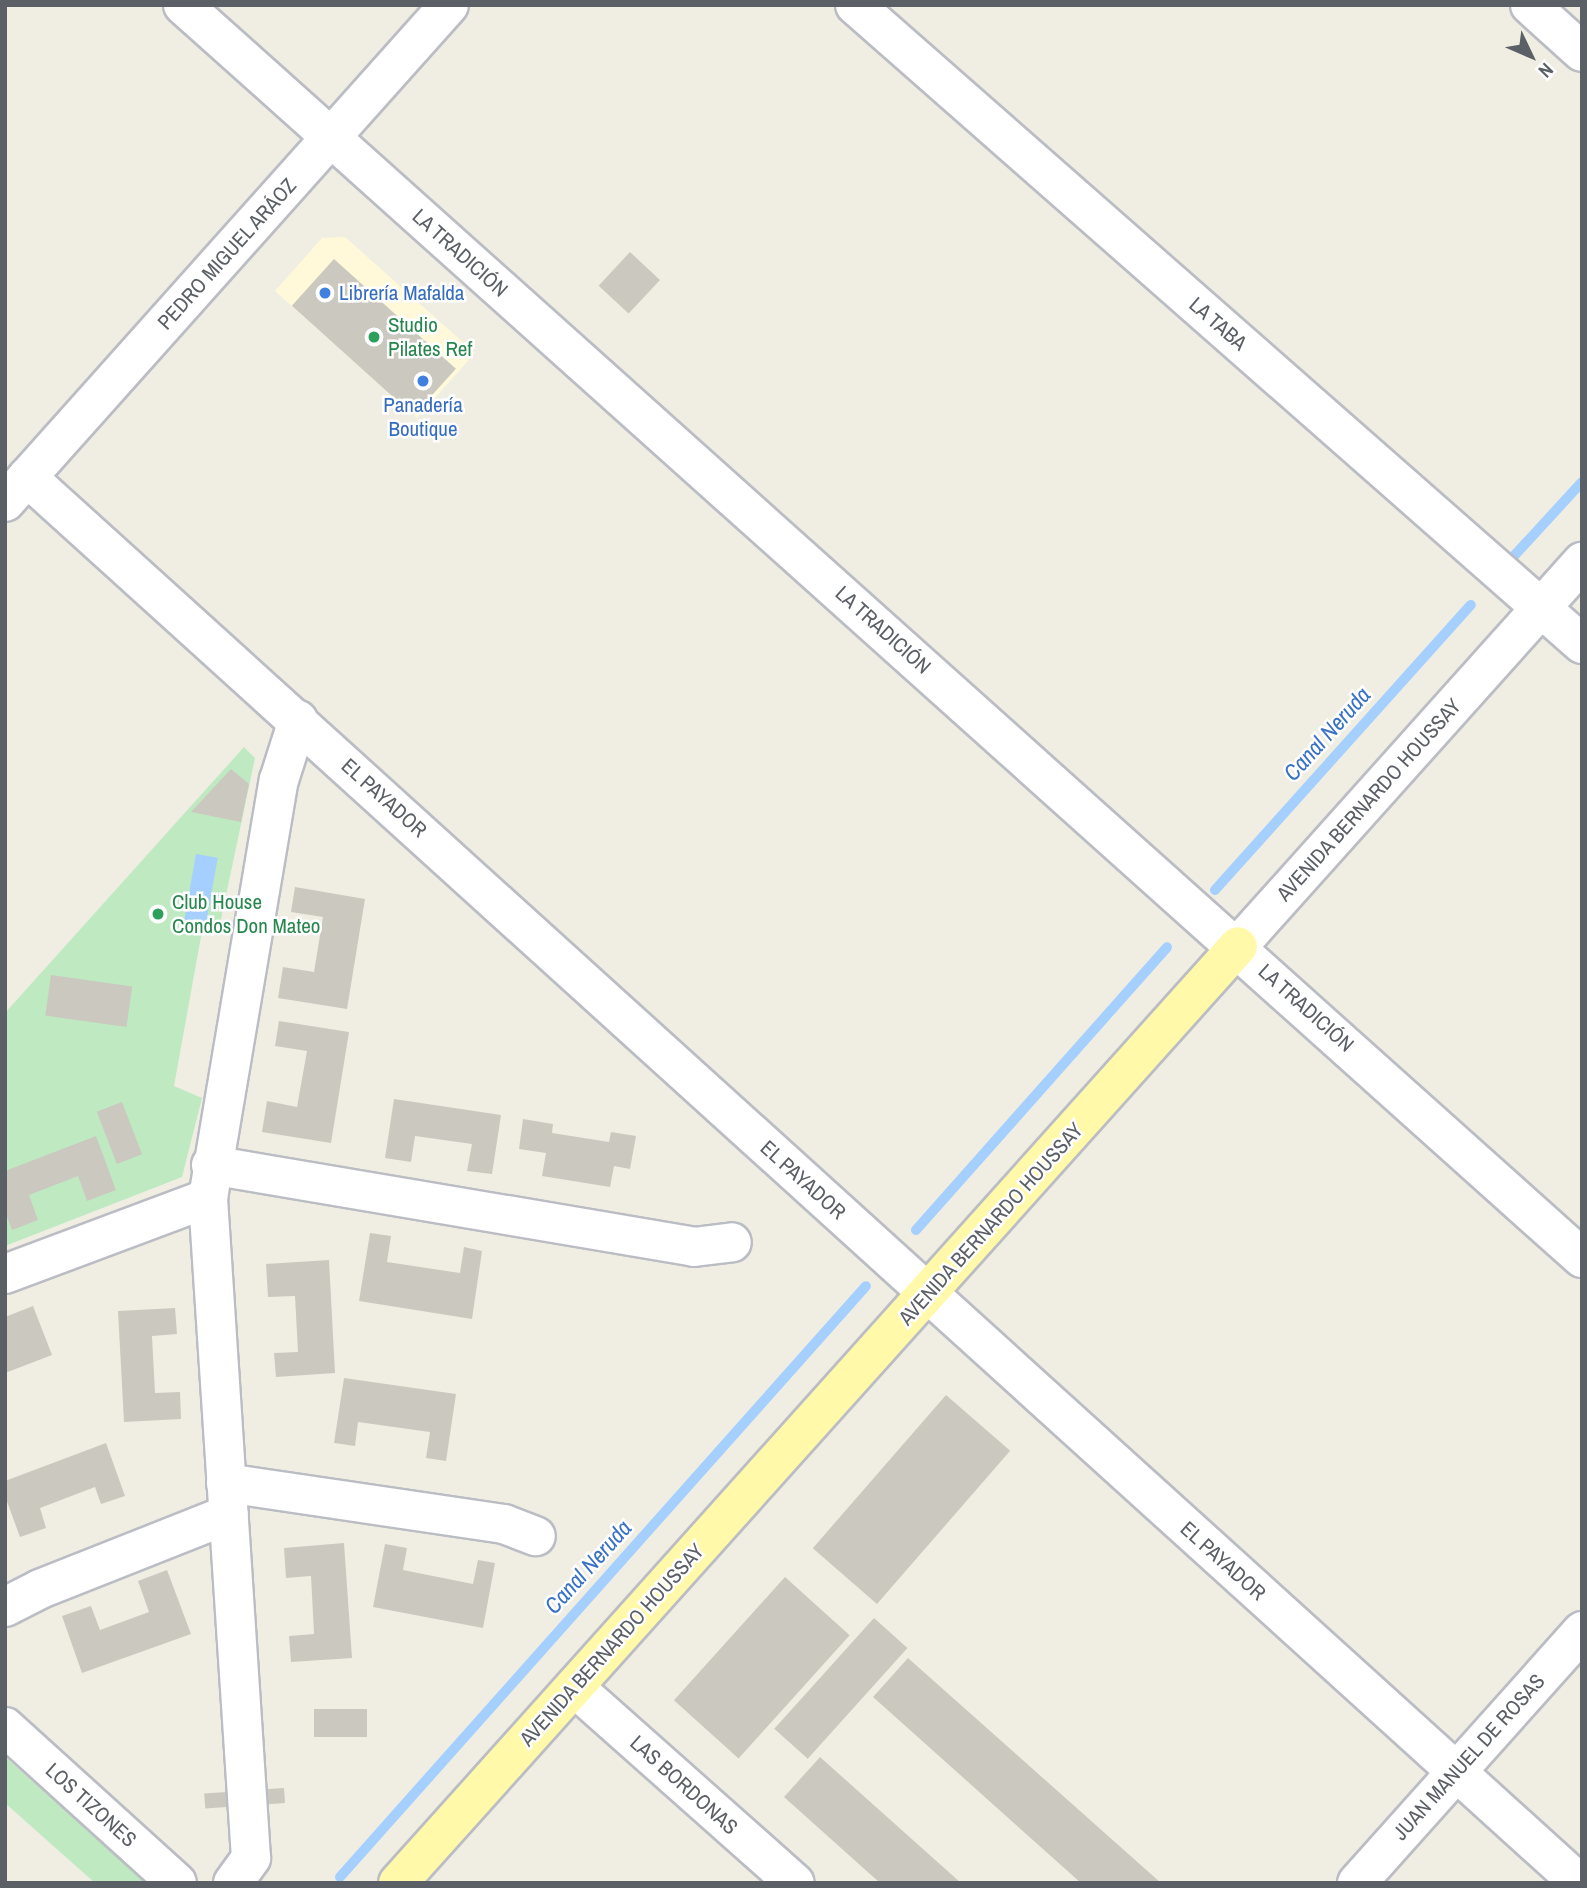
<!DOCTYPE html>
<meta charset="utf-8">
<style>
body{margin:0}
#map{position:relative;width:1587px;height:1888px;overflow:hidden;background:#f0eee3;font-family:"Archivo Narrow",sans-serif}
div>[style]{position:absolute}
.commercial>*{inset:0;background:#fff9d9}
.green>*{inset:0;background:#bee9c1}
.water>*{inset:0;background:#a4cfff;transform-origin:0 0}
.stream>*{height:10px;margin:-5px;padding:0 5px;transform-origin:5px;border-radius:5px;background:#a4cfff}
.building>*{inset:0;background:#cbc8c0;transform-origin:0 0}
.roads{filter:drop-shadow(2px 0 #bbbdc4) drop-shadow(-2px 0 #bbbdc4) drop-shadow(0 2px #bbbdc4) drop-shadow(0 -2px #bbbdc4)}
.minor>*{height:38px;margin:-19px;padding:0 19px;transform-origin:19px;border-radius:19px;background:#fff}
.major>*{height:38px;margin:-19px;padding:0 19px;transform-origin:19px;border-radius:19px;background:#fff9a9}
.dots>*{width:19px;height:19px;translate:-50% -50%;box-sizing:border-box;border:4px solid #fff;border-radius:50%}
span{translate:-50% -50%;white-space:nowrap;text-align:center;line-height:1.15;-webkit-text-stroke:5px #fff;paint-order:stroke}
.street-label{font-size:21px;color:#5b5f66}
.shop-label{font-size:21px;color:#366cbe}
.left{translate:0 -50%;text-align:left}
.leisure-label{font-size:21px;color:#27864d}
.water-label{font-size:23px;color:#3971c5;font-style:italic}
.frame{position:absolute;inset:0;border:7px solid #5b5f66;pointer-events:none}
.north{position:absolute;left:1496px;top:21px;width:70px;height:70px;-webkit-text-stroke:5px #fff;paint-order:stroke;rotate:134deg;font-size:19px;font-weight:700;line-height:28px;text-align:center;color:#5b5f66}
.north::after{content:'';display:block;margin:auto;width:24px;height:32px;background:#5b5f66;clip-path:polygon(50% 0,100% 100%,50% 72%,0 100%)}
</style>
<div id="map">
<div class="commercial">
<div style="clip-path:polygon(345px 237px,475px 353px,417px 418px,275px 291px,322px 238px)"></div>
</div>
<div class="green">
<div style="clip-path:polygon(244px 747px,255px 758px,218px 933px,202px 931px,174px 1086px,202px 1098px,182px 1177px,5px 1246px,5px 1013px)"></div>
<div style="clip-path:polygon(5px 1757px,147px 1883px,95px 1883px,5px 1803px)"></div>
</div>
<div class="water">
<div style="left:196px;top:854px;width:22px;height:67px;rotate:10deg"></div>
</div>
<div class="stream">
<div style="left:1513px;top:557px;width:102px;rotate:-47.4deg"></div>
<div style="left:1215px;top:890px;width:383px;rotate:-48.1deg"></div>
<div style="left:916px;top:1230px;width:378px;rotate:-48.4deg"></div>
<div style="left:340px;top:1877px;width:791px;rotate:-48.33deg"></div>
</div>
<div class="building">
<div style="left:630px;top:252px;width:41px;height:46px;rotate:43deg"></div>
<div style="left:334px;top:259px;width:164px;height:63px;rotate:42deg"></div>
<div style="clip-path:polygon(231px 769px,249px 784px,241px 822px,191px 812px)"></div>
<div style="clip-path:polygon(295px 887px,365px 899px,347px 1009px,278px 998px,283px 967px,314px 972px,323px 917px,291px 912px)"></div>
<div style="left:51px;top:975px;width:82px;height:41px;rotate:8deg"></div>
<div style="clip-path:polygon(279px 1021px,349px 1032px,331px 1143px,262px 1132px,267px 1101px,297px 1107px,307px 1051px,275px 1046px)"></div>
<div style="clip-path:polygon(394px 1099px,501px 1115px,492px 1174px,467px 1171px,472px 1144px,415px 1136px,411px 1162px,385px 1158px)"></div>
<div style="left:122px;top:1102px;width:56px;height:27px;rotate:69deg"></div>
<div style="clip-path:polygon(523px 1119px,553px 1124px,552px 1133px,609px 1142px,611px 1132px,636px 1136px,630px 1169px,614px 1166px,610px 1187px,542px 1176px,546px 1153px,519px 1149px)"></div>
<div style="clip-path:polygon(96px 1136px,116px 1190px,87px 1201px,78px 1176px,29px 1195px,38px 1220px,12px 1230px,5px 1211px,5px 1171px)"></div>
<div style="clip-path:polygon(370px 1233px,391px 1236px,387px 1262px,460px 1273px,464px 1247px,482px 1251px,472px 1319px,359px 1301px)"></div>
<div style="clip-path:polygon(329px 1260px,335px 1373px,276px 1377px,274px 1353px,298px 1352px,295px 1296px,268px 1297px,266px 1264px)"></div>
<div style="clip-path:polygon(33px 1306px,52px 1355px,5px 1373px,5px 1317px)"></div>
<div style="clip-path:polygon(175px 1308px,177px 1334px,152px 1336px,155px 1393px,180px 1392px,181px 1419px,124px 1422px,118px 1311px)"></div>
<div style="clip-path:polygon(344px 1378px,456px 1394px,446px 1461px,426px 1458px,430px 1432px,358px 1422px,355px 1446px,334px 1443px)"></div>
<div style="left:946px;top:1395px;width:85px;height:203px;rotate:41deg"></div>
<div style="clip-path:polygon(106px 1443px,125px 1496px,101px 1504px,95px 1487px,40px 1508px,46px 1528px,20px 1537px,5px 1496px,5px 1481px)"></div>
<div style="clip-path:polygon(344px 1543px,352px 1658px,291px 1662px,289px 1636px,314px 1634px,311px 1576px,286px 1578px,284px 1548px)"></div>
<div style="clip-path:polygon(385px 1544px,407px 1548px,403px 1570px,473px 1584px,478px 1560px,495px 1563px,483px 1628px,373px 1607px)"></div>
<div style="clip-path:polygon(167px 1570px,191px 1634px,82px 1673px,62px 1616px,91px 1606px,100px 1630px,149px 1612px,138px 1581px)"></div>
<div style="left:785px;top:1577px;width:87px;height:166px;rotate:42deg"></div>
<div style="left:874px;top:1618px;width:45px;height:149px;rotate:42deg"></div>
<div style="clip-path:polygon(908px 1658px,1161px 1883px,1081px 1883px,873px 1697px)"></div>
<div style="left:367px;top:1709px;width:28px;height:53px;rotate:90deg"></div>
<div style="clip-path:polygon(820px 1757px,961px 1883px,880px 1883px,784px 1797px)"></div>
<div style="left:284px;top:1788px;width:15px;height:80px;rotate:86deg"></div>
</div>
<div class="roads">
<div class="minor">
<div style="left:183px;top:5px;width:1878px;rotate:41.85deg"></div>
<div style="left:855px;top:5px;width:968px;rotate:41.31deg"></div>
<div style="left:1530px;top:5px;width:70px;rotate:42.1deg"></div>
<div style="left:27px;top:477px;width:2094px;rotate:42.17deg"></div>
<div style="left:5px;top:502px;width:666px;rotate:-48.22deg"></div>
<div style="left:1238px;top:946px;width:516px;rotate:-48.14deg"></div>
<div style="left:211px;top:1165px;width:490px;rotate:9.6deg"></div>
<div style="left:694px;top:1247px;width:38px;rotate:-7deg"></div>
<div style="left:5px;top:1274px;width:217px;rotate:-20.5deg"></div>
<div style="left:226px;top:1483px;width:281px;rotate:8.4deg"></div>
<div style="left:504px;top:1524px;width:34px;rotate:21deg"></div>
<div style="left:5px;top:1607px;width:39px;rotate:-27deg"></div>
<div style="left:40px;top:1589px;width:203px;rotate:-21.6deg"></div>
<div style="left:574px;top:1687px;width:295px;rotate:41.6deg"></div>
<div style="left:5px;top:1727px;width:232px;rotate:42.2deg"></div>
<div style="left:233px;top:1883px;width:31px;rotate:-54deg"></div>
<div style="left:251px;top:1858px;width:661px;rotate:-93.73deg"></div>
<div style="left:208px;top:1198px;width:424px;rotate:-80.4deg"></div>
<div style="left:279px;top:780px;width:63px;rotate:-72.4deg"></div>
<div style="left:1357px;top:1883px;width:338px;rotate:-48.2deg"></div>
</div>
<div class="major">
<div style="left:398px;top:1883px;width:1258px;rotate:-48.12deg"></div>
</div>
</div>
<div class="dots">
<div style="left:325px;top:293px;background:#3f7fe0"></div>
<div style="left:374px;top:337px;background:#2e9e5b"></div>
<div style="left:423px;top:381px;background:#3f7fe0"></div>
<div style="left:158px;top:914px;background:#2e9e5b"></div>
</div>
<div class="street-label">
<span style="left:460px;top:253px;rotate:42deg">LA TRADICIÓN</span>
<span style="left:227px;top:254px;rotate:-48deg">PEDRO MIGUEL ARÁOZ</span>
<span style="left:1218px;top:324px;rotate:41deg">LA TABA</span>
<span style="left:883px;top:630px;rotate:42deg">LA TRADICIÓN</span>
<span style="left:384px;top:798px;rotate:42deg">EL PAYADOR</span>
<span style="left:1369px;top:800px;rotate:-48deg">AVENIDA BERNARDO HOUSSAY</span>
<span style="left:1306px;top:1008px;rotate:42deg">LA TRADICIÓN</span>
<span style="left:803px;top:1180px;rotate:42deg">EL PAYADOR</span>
<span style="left:991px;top:1224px;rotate:-48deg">AVENIDA BERNARDO HOUSSAY</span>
<span style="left:1223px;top:1561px;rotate:42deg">EL PAYADOR</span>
<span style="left:612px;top:1645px;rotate:-48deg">AVENIDA BERNARDO HOUSSAY</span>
<span style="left:1469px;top:1757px;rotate:-48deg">JUAN MANUEL DE ROSAS</span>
<span style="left:684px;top:1785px;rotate:42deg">LAS BORDONAS</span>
<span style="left:91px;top:1805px;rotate:42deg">LOS TIZONES</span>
</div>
<div class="shop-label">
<span class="left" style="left:339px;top:293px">Librería Mafalda</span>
<span style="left:423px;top:417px">Panadería<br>Boutique</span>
</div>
<div class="leisure-label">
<span class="left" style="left:388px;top:337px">Studio<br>Pilates Ref</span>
<span class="left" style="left:172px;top:914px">Club House<br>Condos Don Mateo</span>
</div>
<div class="water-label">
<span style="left:1327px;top:734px;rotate:-48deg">Canal Neruda</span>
<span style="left:588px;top:1567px;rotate:-48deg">Canal Neruda</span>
</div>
<div class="frame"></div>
<div class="north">N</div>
</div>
